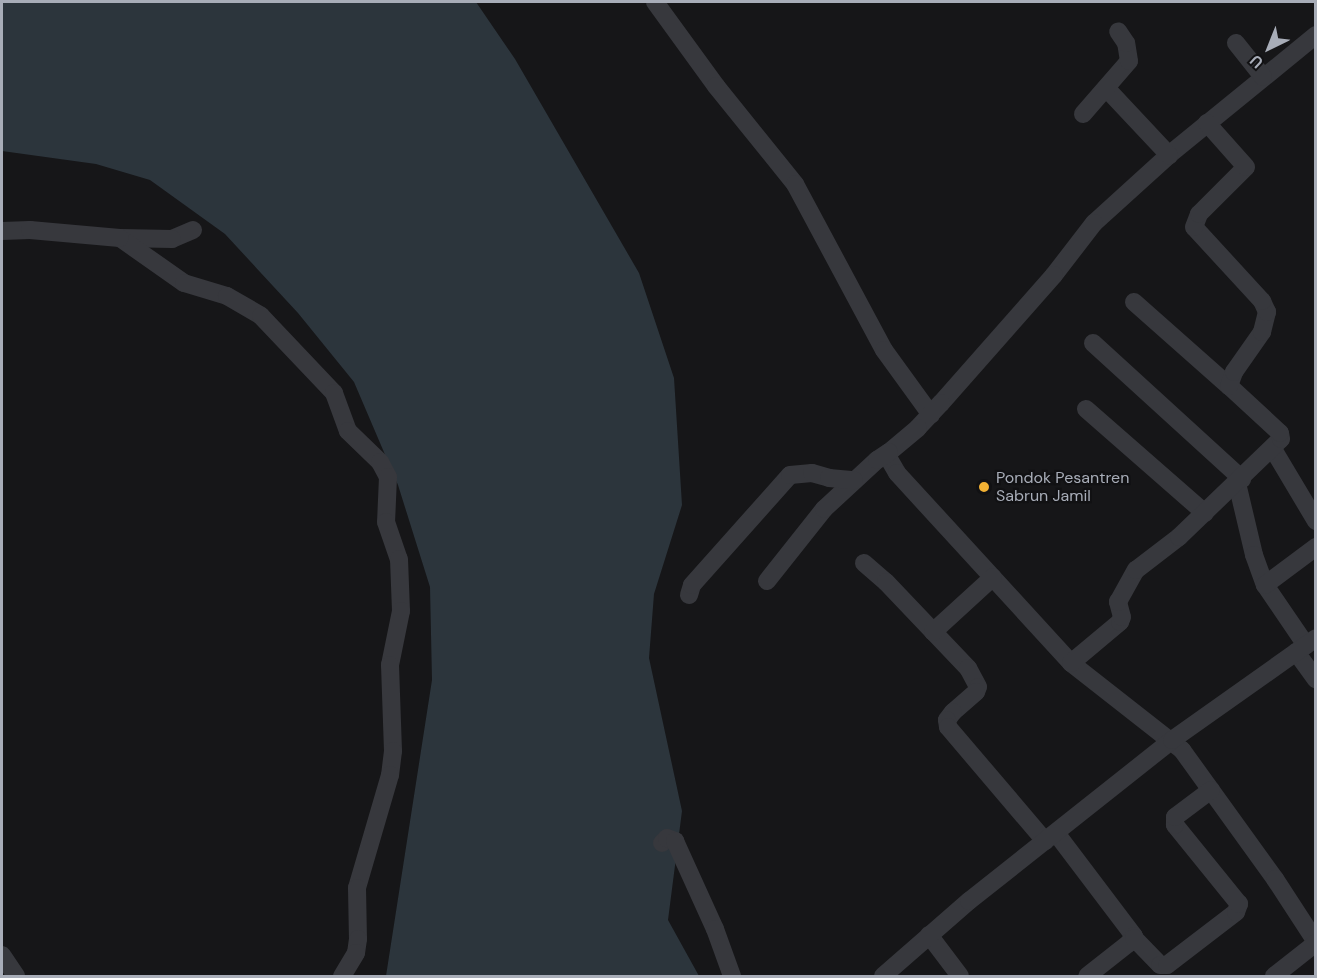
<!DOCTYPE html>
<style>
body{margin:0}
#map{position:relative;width:1317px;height:978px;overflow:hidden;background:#161618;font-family:"DM Sans",sans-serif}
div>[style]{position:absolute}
.water>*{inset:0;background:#2c353c}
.minor>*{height:18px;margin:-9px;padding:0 9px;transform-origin:9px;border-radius:9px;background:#37383d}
.dots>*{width:16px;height:16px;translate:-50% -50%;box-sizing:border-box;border:3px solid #111113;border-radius:50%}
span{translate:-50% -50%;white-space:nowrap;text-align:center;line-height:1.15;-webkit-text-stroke:4.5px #111113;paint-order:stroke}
.poi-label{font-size:16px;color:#a8adb8}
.left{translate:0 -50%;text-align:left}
.frame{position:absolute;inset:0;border:3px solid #a8adb8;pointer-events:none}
.north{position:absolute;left:1239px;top:18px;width:60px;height:60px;-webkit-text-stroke:4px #111113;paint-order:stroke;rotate:223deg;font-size:16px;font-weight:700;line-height:24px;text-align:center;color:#a8adb8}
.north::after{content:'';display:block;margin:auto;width:21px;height:27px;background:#a8adb8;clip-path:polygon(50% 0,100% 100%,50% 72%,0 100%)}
</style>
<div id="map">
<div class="water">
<div style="clip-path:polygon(2px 2px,476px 2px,515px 59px,639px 273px,674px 378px,682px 505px,654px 594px,649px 658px,682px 811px,668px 920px,699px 976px,386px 976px,432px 680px,430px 587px,398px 485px,354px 382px,298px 313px,225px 234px,150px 180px,96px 164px,2px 151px)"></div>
</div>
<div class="minor">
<div style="left:655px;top:2px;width:104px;rotate:54deg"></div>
<div style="left:716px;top:86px;width:126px;rotate:51.1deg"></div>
<div style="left:795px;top:184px;width:188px;rotate:61.8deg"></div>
<div style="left:884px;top:350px;width:80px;rotate:54.1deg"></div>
<div style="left:1316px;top:35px;width:190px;rotate:140.8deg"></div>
<div style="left:1169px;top:155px;width:101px;rotate:137.8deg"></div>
<div style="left:1094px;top:223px;width:66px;rotate:127.6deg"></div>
<div style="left:1054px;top:275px;width:171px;rotate:131.4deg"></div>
<div style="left:941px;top:403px;width:34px;rotate:133deg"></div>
<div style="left:918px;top:428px;width:38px;rotate:140deg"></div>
<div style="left:889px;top:452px;width:7px;rotate:90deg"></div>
<div style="left:889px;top:459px;width:16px;rotate:60deg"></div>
<div style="left:897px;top:473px;width:258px;rotate:47.5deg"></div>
<div style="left:1071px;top:663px;width:141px;rotate:38.1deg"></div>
<div style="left:1182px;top:750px;width:159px;rotate:54.2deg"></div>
<div style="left:1275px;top:879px;width:75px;rotate:56.9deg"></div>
<div style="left:1236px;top:43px;width:43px;rotate:51.5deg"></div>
<div style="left:1107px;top:89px;width:91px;rotate:46.8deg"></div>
<div style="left:1083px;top:114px;width:70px;rotate:-49deg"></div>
<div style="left:1129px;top:61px;width:18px;rotate:-99deg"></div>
<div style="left:1126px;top:43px;width:14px;rotate:-124deg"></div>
<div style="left:193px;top:230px;width:23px;rotate:157deg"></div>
<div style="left:172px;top:239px;width:52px;rotate:-178.9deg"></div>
<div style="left:120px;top:238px;width:78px;rotate:35.1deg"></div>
<div style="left:184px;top:283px;width:45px;rotate:16.8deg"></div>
<div style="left:227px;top:296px;width:39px;rotate:30deg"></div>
<div style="left:261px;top:316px;width:106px;rotate:46.5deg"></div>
<div style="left:334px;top:393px;width:40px;rotate:69.8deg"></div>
<div style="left:348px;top:431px;width:45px;rotate:44.1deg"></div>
<div style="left:380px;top:462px;width:17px;rotate:62deg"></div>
<div style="left:388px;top:477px;width:45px;rotate:92.5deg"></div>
<div style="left:386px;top:522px;width:39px;rotate:71deg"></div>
<div style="left:399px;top:559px;width:52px;rotate:87.8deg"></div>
<div style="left:401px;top:611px;width:55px;rotate:101.5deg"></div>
<div style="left:390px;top:665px;width:86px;rotate:88deg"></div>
<div style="left:393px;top:751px;width:24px;rotate:97deg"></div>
<div style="left:390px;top:775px;width:118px;rotate:106.3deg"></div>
<div style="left:357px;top:888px;width:51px;rotate:88.9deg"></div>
<div style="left:358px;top:939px;width:14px;rotate:98deg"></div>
<div style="left:356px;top:953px;width:27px;rotate:121deg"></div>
<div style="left:2px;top:231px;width:28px;rotate:-2deg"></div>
<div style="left:30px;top:230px;width:90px;rotate:5.1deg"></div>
<div style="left:1134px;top:302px;width:127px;rotate:41.5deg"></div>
<div style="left:1093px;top:343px;width:202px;rotate:42.4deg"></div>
<div style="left:1086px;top:409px;width:158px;rotate:41.2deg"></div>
<div style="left:1273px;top:449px;width:84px;rotate:59.2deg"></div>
<div style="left:1237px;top:483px;width:74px;rotate:76.7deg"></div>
<div style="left:1254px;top:555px;width:32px;rotate:70deg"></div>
<div style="left:1265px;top:585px;width:73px;rotate:55.7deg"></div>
<div style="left:864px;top:563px;width:29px;rotate:41deg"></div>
<div style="left:886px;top:582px;width:119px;rotate:46.4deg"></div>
<div style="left:968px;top:668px;width:21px;rotate:62deg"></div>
<div style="left:978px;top:687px;width:5px;rotate:112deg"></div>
<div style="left:976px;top:692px;width:30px;rotate:139deg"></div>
<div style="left:953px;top:712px;width:10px;rotate:127deg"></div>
<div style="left:947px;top:720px;width:7px;rotate:82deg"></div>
<div style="left:948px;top:727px;width:150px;rotate:49.6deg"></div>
<div style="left:767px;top:581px;width:92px;rotate:-51.6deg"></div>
<div style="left:824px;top:509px;width:72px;rotate:-42.8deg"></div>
<div style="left:877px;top:460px;width:14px;rotate:-34deg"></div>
<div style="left:1265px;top:585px;width:64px;rotate:-36.7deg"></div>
<div style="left:689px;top:595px;width:10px;rotate:-73deg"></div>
<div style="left:692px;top:585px;width:147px;rotate:-48.3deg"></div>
<div style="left:790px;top:475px;width:22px;rotate:-5deg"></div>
<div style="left:812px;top:473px;width:18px;rotate:16deg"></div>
<div style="left:829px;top:478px;width:25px;rotate:5deg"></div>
<div style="left:933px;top:632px;width:81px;rotate:-42.5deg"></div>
<div style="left:1296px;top:652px;width:34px;rotate:54deg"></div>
<div style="left:1071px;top:663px;width:64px;rotate:-39.9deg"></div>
<div style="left:1120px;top:622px;width:5px;rotate:-68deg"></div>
<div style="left:1122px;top:617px;width:16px;rotate:-105deg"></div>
<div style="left:1118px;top:602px;width:37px;rotate:-61deg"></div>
<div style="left:1136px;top:570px;width:54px;rotate:-37.5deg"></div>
<div style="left:1179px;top:537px;width:141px;rotate:-43.9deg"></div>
<div style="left:1281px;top:439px;width:6px;rotate:-99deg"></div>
<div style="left:1280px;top:433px;width:69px;rotate:-137.3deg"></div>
<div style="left:1229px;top:386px;width:15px;rotate:-70deg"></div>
<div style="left:1234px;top:372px;width:49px;rotate:-55deg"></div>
<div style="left:1262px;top:332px;width:21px;rotate:-76deg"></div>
<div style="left:1267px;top:312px;width:12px;rotate:-114deg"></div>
<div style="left:1262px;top:301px;width:100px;rotate:-132.6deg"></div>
<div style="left:1194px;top:227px;width:14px;rotate:-69deg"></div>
<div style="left:1199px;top:214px;width:66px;rotate:-45deg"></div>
<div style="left:1246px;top:167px;width:59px;rotate:-131.6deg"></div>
<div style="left:1056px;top:833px;width:129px;rotate:52.9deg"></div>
<div style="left:1134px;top:936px;width:9px;rotate:126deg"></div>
<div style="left:1129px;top:943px;width:53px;rotate:141.8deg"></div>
<div style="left:662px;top:843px;width:7px;rotate:-45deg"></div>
<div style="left:667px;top:838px;width:9px;rotate:21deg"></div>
<div style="left:675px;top:841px;width:97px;rotate:65.6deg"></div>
<div style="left:715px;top:929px;width:50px;rotate:70.1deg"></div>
<div style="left:929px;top:935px;width:51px;rotate:52.9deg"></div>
<div style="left:1134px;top:938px;width:37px;rotate:46deg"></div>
<div style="left:1160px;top:965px;width:7px"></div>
<div style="left:1167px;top:965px;width:87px;rotate:-37.5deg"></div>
<div style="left:1236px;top:912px;width:9px;rotate:-69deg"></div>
<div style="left:1239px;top:904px;width:102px;rotate:-129deg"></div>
<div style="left:1175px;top:825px;width:8px;rotate:-90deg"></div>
<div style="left:1175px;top:817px;width:45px;rotate:-36.9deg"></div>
<div style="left:2px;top:955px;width:25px;rotate:56deg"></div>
<div style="left:883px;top:976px;width:114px;rotate:-41.1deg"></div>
<div style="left:969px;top:901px;width:259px;rotate:-38.4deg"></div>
<div style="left:1172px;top:740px;width:176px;rotate:-35.3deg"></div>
<div style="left:1274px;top:976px;width:53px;rotate:-38.2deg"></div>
</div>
<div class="dots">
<div style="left:984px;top:487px;background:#f2b134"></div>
</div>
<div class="poi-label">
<span class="left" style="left:996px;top:487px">Pondok Pesantren<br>Sabrun Jamil</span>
</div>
<div class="frame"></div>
<div class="north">U</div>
</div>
